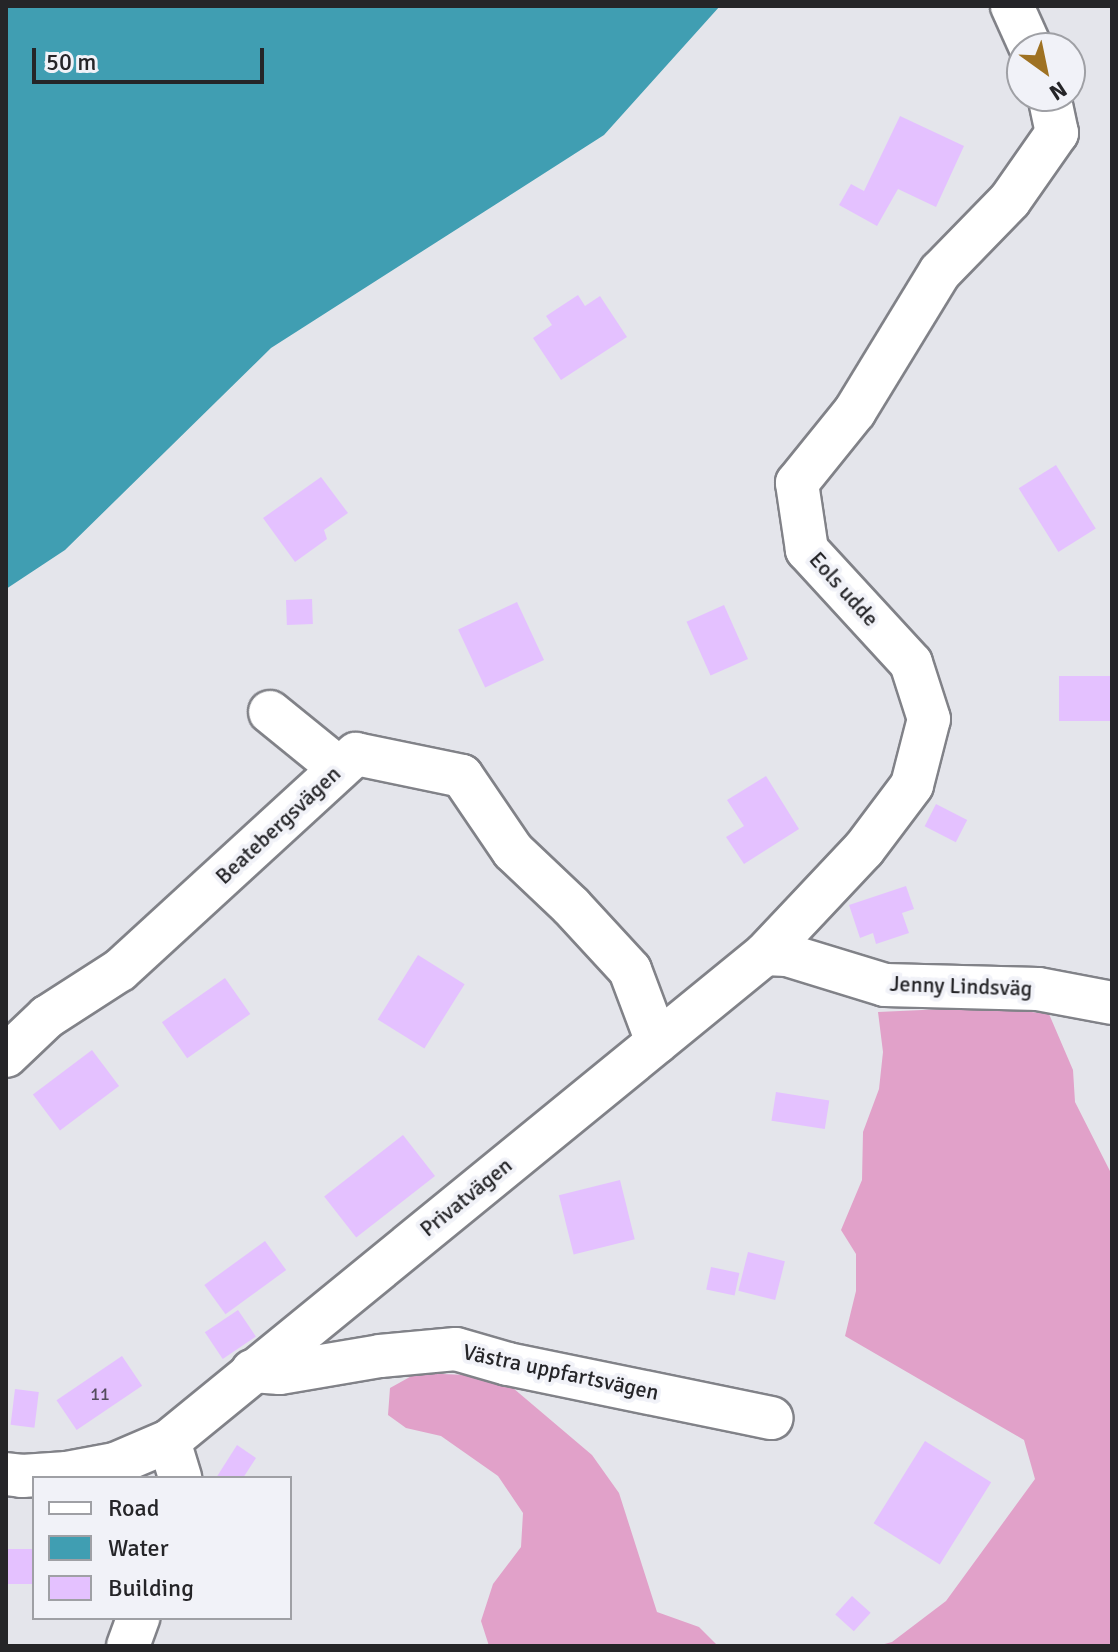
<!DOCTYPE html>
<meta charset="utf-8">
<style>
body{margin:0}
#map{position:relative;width:1118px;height:1652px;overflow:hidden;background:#e4e5eb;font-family:Signika,sans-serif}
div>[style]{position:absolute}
.forest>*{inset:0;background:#e1a1c9}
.water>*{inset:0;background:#409eb2}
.building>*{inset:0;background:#e4c1ff;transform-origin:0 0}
.roads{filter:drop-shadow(2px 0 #818288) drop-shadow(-2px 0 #818288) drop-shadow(0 2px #818288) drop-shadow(0 -2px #818288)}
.minor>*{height:42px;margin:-21px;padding:0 21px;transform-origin:21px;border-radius:21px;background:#fff}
span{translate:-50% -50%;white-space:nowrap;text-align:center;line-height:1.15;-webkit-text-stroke:8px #f1f2f8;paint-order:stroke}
.number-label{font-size:18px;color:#554c5e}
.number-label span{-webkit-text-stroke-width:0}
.street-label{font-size:22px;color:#252528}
.frame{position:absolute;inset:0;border:8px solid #252528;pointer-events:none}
.legend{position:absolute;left:32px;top:1476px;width:260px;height:144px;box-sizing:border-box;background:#f1f2f8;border:2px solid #9fa0a5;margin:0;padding:10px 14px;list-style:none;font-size:24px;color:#252528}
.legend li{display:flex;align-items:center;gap:16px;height:40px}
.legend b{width:40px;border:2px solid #9fa0a5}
.north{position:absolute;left:1006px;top:32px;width:80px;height:80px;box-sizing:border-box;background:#f1f2f8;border:2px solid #9fa0a5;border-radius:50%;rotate:147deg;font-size:22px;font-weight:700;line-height:32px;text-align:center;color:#252528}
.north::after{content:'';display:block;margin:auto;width:28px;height:36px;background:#9f7223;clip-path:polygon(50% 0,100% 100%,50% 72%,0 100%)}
.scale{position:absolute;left:32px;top:48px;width:232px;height:36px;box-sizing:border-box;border:4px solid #252528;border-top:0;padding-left:10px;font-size:24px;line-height:28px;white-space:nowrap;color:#252528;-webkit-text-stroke:6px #f1f2f8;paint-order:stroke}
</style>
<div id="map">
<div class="forest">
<div style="clip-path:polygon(989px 1007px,1049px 1014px,1073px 1070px,1075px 1102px,1112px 1175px,1112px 1646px,877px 1646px,892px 1642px,946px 1601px,1035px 1479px,1024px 1440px,845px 1336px,856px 1291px,856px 1254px,841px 1230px,862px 1180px,863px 1132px,879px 1089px,883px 1052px,878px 1012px)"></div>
<div style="clip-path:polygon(417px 1373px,467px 1375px,507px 1383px,592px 1455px,619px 1493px,657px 1612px,699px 1627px,718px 1646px,489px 1646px,481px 1621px,493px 1584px,521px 1547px,523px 1513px,498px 1476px,441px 1436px,406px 1428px,388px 1415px,390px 1388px)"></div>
</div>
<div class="water">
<div style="clip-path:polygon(6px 6px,720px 6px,604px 135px,271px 348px,65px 550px,6px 589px)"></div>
</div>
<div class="building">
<div style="clip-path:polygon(900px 116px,964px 146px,936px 207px,898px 189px,877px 226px,839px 205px,851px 184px,864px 191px)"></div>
<div style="clip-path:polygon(578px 295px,585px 306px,600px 296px,627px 337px,561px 380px,533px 338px,552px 325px,546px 316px)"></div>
<div style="left:1056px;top:465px;width:75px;height:44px;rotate:58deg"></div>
<div style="clip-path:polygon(321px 477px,348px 513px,324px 530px,327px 539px,295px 562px,263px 518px)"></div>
<div style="left:312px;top:599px;width:25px;height:26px;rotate:88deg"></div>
<div style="left:517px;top:602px;width:64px;height:65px;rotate:65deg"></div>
<div style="left:724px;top:605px;width:59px;height:41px;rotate:66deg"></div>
<div style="left:1112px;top:676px;width:45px;height:53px;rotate:90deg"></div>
<div style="clip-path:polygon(766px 776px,799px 829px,744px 864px,726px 837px,744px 826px,727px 800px)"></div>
<div style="left:936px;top:804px;width:35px;height:25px;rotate:27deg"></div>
<div style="clip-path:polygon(906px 886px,914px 909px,902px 913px,909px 933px,876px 944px,873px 933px,860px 938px,849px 905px)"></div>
<div style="left:418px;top:955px;width:55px;height:76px;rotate:32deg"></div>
<div style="left:225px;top:978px;width:44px;height:77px;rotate:55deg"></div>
<div style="left:92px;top:1050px;width:45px;height:74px;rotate:53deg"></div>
<div style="left:776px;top:1092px;width:54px;height:29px;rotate:9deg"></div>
<div style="left:403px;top:1135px;width:52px;height:100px;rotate:52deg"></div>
<div style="left:620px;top:1180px;width:61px;height:63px;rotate:76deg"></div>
<div style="left:265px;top:1241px;width:36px;height:75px;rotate:54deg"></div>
<div style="left:748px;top:1252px;width:38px;height:40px;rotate:14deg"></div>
<div style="left:711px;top:1267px;width:29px;height:23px;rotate:12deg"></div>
<div style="left:238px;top:1310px;width:32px;height:40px;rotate:56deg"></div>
<div style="left:122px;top:1356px;width:36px;height:79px;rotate:56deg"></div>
<div style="left:15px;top:1389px;width:24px;height:36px;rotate:7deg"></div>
<div style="left:925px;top:1441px;width:78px;height:97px;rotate:32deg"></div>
<div style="clip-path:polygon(237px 1445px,256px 1458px,243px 1478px,216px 1478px)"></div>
<div style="left:6px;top:1549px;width:28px;height:35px"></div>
<div style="left:852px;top:1596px;width:25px;height:25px;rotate:42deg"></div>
</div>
<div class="roads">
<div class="minor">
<div style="left:1012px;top:6px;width:46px;rotate:65.7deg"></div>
<div style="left:270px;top:712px;width:89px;rotate:39.1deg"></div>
<div style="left:765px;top:954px;width:22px;rotate:3deg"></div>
<div style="left:787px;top:955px;width:102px;rotate:17deg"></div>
<div style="left:885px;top:985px;width:153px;rotate:1.5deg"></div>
<div style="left:1038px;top:989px;width:75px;rotate:10.7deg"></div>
<div style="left:6px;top:1056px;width:57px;rotate:-43.6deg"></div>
<div style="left:47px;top:1017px;width:87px;rotate:-32.8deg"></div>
<div style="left:120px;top:970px;width:320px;rotate:-42.5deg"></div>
<div style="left:356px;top:754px;width:108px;rotate:11.7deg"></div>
<div style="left:462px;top:776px;width:91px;rotate:55.8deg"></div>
<div style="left:513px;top:851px;width:80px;rotate:43.5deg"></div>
<div style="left:571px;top:906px;width:87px;rotate:47.3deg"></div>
<div style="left:630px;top:970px;width:77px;rotate:69.4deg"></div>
<div style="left:252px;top:1371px;width:28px;rotate:4deg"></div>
<div style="left:280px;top:1373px;width:101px;rotate:-9.6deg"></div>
<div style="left:380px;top:1356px;width:76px;rotate:-5.3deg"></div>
<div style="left:456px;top:1349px;width:54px;rotate:16.1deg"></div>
<div style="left:508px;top:1364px;width:269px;rotate:11.6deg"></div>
<div style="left:169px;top:1441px;width:770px;rotate:-39.25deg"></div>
<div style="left:765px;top:954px;width:144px;rotate:-46.7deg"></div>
<div style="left:864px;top:849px;width:80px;rotate:-53.1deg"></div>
<div style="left:912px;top:785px;width:68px;rotate:-75.6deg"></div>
<div style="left:929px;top:719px;width:59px;rotate:-107.8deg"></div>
<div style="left:911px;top:663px;width:154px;rotate:-132.6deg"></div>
<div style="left:807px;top:550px;width:68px;rotate:-98.5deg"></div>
<div style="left:797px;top:483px;width:92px;rotate:-51.1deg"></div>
<div style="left:855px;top:411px;width:163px;rotate:-58.6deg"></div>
<div style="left:940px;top:272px;width:100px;rotate:-45.8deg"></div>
<div style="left:1010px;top:200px;width:82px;rotate:-55deg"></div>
<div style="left:1057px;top:133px;width:38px;rotate:-102deg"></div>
<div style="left:6px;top:1474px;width:16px;rotate:7deg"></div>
<div style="left:22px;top:1476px;width:45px;rotate:-3.8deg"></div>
<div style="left:67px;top:1473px;width:49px;rotate:-10.6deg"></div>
<div style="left:115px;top:1464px;width:59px;rotate:-23.1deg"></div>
<div style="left:169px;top:1441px;width:39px;rotate:73deg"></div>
<div style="left:128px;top:1646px;width:30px;rotate:-70deg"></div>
</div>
</div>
<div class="number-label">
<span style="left:100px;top:1394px">11</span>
</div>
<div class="street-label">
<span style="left:844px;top:589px;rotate:48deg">Eols udde</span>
<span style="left:278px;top:825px;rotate:-43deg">Beatebergsvägen</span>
<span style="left:961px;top:986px;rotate:2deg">Jenny Lindsväg</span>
<span style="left:466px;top:1197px;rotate:-39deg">Privatvägen</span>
<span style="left:561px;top:1372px;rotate:12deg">Västra uppfartsvägen</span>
</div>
<div class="frame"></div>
<ul class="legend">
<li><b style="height:10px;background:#fff"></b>Road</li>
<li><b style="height:22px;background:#409eb2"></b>Water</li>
<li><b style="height:22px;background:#e4c1ff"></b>Building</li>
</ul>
<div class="north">N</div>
<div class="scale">50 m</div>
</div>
